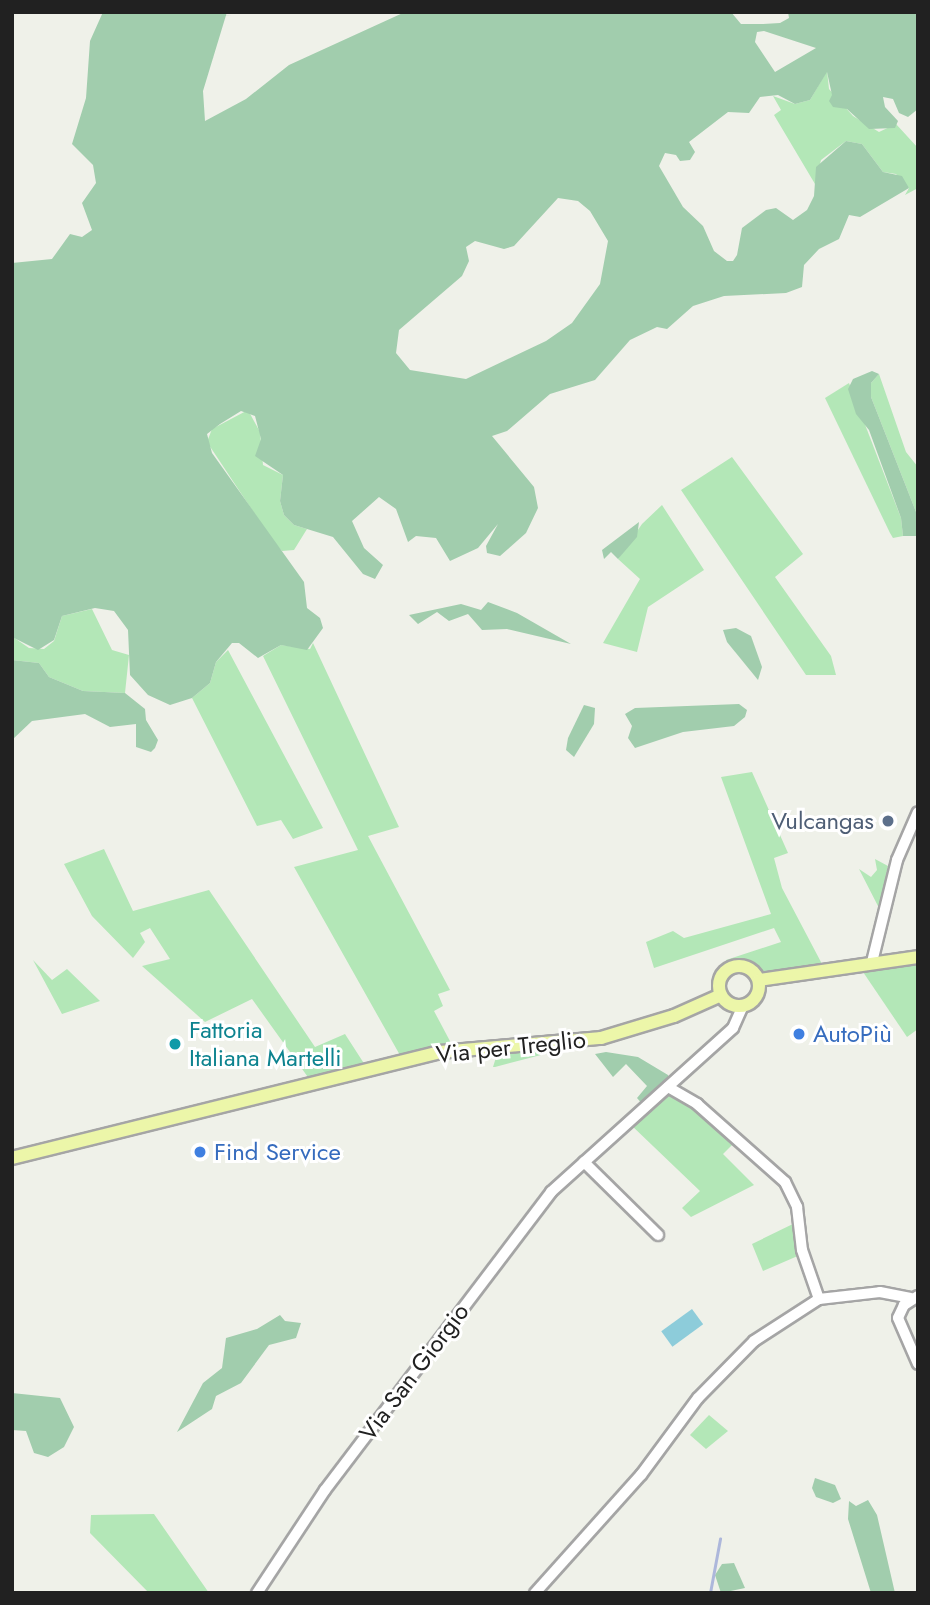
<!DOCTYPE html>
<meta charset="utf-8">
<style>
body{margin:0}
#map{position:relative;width:930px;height:1605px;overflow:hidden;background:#eff1e9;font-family:Jost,sans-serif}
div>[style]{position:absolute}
.grass>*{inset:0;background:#b3e7b7}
.forest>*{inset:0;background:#a1cdad}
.pitch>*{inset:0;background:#8dccda;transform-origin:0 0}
.stream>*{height:2.5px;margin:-1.25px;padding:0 1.25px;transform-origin:1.25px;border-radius:1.25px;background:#adb7db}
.roads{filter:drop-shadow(2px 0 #a5a5a5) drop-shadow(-2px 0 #a5a5a5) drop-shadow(0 2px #a5a5a5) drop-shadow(0 -2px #a5a5a5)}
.minor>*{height:10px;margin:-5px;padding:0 5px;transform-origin:5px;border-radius:5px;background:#fff}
.major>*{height:12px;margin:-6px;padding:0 6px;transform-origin:6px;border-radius:6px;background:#ecf6a9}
.major>.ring{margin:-6px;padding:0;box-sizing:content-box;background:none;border:12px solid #ecf6a9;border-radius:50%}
.dots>*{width:19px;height:19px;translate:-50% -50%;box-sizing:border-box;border:4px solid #fff;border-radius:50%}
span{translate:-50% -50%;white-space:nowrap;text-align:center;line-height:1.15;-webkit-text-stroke:6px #fff;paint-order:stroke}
.service-label{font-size:24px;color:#4e5e75}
.right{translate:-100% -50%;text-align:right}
.culture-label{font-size:24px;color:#0d838f}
.left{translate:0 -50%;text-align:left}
.shop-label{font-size:24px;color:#366cbe}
.street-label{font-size:24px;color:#212121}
.frame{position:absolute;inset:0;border:14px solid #212121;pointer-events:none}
</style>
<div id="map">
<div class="grass">
<div style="clip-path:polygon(827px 71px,829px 89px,853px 116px,879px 132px,896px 124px,918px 148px,918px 188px,905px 195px,909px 188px,896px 174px,883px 172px,862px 144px,846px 141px,821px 160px,815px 184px,774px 115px,781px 110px,773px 96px,795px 104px,810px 100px)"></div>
<div style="clip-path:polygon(879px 374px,906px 452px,918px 467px,918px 517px,871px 397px,871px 383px)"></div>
<div style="clip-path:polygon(849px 383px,901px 518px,903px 536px,893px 538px,890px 533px,825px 398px)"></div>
<div style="clip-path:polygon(248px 410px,260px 432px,263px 465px,283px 475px,280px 501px,284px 515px,294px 525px,307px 529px,294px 550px,282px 551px,272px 540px,207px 442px,212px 429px)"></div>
<div style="clip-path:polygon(732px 457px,803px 554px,775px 577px,831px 656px,836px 675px,806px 675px,681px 490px)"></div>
<div style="clip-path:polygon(662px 505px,704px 570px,648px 607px,637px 652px,603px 643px,640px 579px,618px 559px,642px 524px)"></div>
<div style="clip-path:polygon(92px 609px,112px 650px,129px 655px,125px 693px,83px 691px,49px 677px,39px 663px,12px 660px,13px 637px,29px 648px,44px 649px,54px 641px,62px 616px)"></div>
<div style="clip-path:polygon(313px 643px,399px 827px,368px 836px,450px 990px,438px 994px,443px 1006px,434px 1011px,451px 1043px,401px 1057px,294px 867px,358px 850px,263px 656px,281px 645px,310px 649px)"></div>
<div style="clip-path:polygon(228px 650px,323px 828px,293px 839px,281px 820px,257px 826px,192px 698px,210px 683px,216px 662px)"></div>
<div style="clip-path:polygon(752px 772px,788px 853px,774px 858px,782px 888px,822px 964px,778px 977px,762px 974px,742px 961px,727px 963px,726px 960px,781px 942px,774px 928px,654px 968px,646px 942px,673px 931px,684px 938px,771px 914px,721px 777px)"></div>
<div style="clip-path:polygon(104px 849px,133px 911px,209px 890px,315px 1047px,345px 1034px,365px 1065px,310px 1080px,252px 999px,205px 1022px,142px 966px,170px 959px,150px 928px,140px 933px,145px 942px,133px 958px,92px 916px,64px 864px)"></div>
<div style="clip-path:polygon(875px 859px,888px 866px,879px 908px,859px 869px,871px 877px,877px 870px)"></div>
<div style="clip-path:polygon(33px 960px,52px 980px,67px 969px,100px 1001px,62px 1014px)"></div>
<div style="clip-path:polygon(918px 964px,918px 1029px,907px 1037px,861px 969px)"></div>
<div style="clip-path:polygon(568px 1048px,495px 1067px,493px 1067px,498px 1051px)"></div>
<div style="clip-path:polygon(666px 1094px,685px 1100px,735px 1142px,723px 1154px,754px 1185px,691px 1217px,682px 1208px,700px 1191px,630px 1124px)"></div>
<div style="clip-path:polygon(797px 1222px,800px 1255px,763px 1271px,752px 1244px)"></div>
<div style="clip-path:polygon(709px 1415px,728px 1431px,706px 1449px,690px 1435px)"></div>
<div style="clip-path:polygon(154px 1514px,170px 1537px,209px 1593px,149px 1593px,90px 1533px,91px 1515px)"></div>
</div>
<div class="forest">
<div style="clip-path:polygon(evenodd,103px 12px,227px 12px,203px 91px,205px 121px,246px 99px,289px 65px,405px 12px,731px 12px,741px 24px,763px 24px,780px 23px,789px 18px,788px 12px,918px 12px,918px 109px,908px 117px,899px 113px,893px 99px,883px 97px,885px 107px,898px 121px,895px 128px,869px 129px,847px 109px,833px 107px,829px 101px,832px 95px,827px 72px,810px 100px,795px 104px,778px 95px,760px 97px,749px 113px,728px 112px,689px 142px,695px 152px,690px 160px,680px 161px,676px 155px,665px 153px,659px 166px,683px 207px,703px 226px,714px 251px,727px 261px,733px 261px,737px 255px,742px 228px,766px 210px,776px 208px,793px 220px,807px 210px,814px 196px,816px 167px,846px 141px,862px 144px,883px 172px,902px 176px,909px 188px,860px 217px,849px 215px,839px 239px,819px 249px,804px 265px,802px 287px,786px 293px,724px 296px,693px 306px,667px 329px,657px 327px,630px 340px,595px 380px,550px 394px,507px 431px,492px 436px,534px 487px,538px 508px,526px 533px,500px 556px,487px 553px,486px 546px,498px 524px,478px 548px,450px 561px,436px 538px,416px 536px,408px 542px,396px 509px,379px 497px,352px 521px,364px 548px,383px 565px,375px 579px,363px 574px,333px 537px,294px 525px,284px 515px,280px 501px,283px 475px,255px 456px,261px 439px,255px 416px,241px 411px,220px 424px,207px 434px,212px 453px,304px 582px,307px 608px,320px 618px,323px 628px,307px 650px,281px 645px,258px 658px,239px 643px,232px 643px,216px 662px,210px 683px,192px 698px,170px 705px,148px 695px,130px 675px,128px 630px,114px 611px,95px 608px,62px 616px,54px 640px,38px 650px,12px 637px,12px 263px,52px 259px,70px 234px,82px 237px,92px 230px,82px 203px,96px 183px,93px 165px,72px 144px,86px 98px,90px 41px,103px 12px,757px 32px,764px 31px,816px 48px,775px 72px,755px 42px,757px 32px,103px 12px,558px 198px,578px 201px,590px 211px,608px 241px,600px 284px,572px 323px,546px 341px,466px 379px,410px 370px,396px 353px,399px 330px,462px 276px,469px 261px,466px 247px,475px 241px,504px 249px,514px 246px,558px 198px)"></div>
<div style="clip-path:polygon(872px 371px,879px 374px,871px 383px,871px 397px,918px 517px,918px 536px,903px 536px,901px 518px,869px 430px,856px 414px,848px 389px,853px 379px)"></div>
<div style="clip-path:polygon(639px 522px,637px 537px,618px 559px,611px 552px,604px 559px,602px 550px)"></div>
<div style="clip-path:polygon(488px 602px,517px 613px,571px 644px,507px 629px,482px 630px,468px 614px,449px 621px,437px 612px,418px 624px,409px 615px,461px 604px,481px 610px)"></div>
<div style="clip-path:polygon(736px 628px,751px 636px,762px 667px,758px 680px,727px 642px,723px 630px)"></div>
<div style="clip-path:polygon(12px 660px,39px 663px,49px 677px,83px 691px,125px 693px,145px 709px,146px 720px,158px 740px,155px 748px,151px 752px,136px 747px,136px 724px,110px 727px,85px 714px,32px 721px,12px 740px)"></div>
<div style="clip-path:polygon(739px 704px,747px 710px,745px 717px,734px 726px,683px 732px,635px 748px,628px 738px,632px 726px,625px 714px,635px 708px)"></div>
<div style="clip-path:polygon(584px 705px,595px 708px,594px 724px,574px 757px,566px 750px,568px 738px)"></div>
<div style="clip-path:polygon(606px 1052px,638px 1057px,668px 1075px,670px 1083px,644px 1106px,637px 1098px,647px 1086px,626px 1064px,613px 1077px,595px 1054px)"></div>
<div style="clip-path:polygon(280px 1315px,285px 1321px,301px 1323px,296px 1338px,269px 1345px,241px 1383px,216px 1396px,212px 1409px,177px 1432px,203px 1383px,222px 1368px,226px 1338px,257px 1329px)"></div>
<div style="clip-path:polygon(12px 1393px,60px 1398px,74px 1427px,64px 1447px,48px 1457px,34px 1453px,26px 1431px,12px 1430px)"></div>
<div style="clip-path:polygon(815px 1478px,835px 1485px,841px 1499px,833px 1503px,816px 1497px,812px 1488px)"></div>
<div style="clip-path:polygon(868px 1500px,877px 1515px,895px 1593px,871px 1593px,848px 1519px,849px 1501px,856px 1506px)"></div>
<div style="clip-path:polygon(734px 1563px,745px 1588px,721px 1593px,715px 1575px,722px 1564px)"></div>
</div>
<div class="pitch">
<div style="left:692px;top:1309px;width:19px;height:38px;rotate:54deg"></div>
</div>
<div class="stream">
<div style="left:710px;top:1593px;width:55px;rotate:-79.5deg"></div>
</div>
<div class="roads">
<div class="minor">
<div style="left:872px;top:962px;width:105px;rotate:-76.2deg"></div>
<div style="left:897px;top:860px;width:52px;rotate:-66.4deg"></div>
<div style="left:668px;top:1087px;width:34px;rotate:30deg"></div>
<div style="left:697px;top:1104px;width:118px;rotate:41.6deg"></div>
<div style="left:785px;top:1182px;width:28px;rotate:64deg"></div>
<div style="left:797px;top:1207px;width:43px;rotate:83.4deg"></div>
<div style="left:802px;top:1250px;width:52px;rotate:70.9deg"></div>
<div style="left:584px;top:1162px;width:104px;rotate:44.6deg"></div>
<div style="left:918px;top:1296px;width:17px;rotate:147deg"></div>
<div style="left:904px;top:1305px;width:14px;rotate:115deg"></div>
<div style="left:898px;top:1318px;width:50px;rotate:66.5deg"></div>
<div style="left:257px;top:1593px;width:123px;rotate:-56.6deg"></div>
<div style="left:325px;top:1490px;width:374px;rotate:-52.8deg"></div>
<div style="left:551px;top:1192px;width:245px;rotate:-42deg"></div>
<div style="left:733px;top:1028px;width:24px;rotate:-66deg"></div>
<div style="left:535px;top:1593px;width:159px;rotate:-48.1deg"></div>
<div style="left:641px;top:1475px;width:96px;rotate:-53.5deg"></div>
<div style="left:698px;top:1398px;width:80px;rotate:-45.5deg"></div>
<div style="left:754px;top:1341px;width:77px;rotate:-32.9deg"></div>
<div style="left:819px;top:1299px;width:61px;rotate:-6.5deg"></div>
<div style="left:880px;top:1292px;width:31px;rotate:11deg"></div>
</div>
<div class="major">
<div class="ring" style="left:719px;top:966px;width:28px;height:28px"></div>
<div style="left:759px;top:980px;width:161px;rotate:-8.2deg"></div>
<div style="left:12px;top:1158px;width:441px;rotate:-13.9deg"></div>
<div style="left:440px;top:1052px;width:162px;rotate:-5deg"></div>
<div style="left:601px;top:1038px;width:76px;rotate:-16.8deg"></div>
<div style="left:674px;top:1016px;width:51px;rotate:-24.1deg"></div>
</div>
</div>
<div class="dots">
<div style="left:888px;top:821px;background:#5c6f8a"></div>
<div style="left:799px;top:1034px;background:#3f7fe0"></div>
<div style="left:175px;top:1044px;background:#0f9aa8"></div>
<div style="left:200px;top:1152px;background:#3f7fe0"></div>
</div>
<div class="service-label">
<span class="right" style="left:874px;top:821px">Vulcangas</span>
</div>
<div class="culture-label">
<span class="left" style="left:189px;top:1044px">Fattoria<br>Italiana Martelli</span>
</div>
<div class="shop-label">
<span class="left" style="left:813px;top:1034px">AutoPiù</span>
<span class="left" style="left:214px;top:1152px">Find Service</span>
</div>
<div class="street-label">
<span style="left:511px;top:1047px;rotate:-6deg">Via per Treglio</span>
<span style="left:414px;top:1372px;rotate:-53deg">Via San Giorgio</span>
</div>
<div class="frame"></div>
</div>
